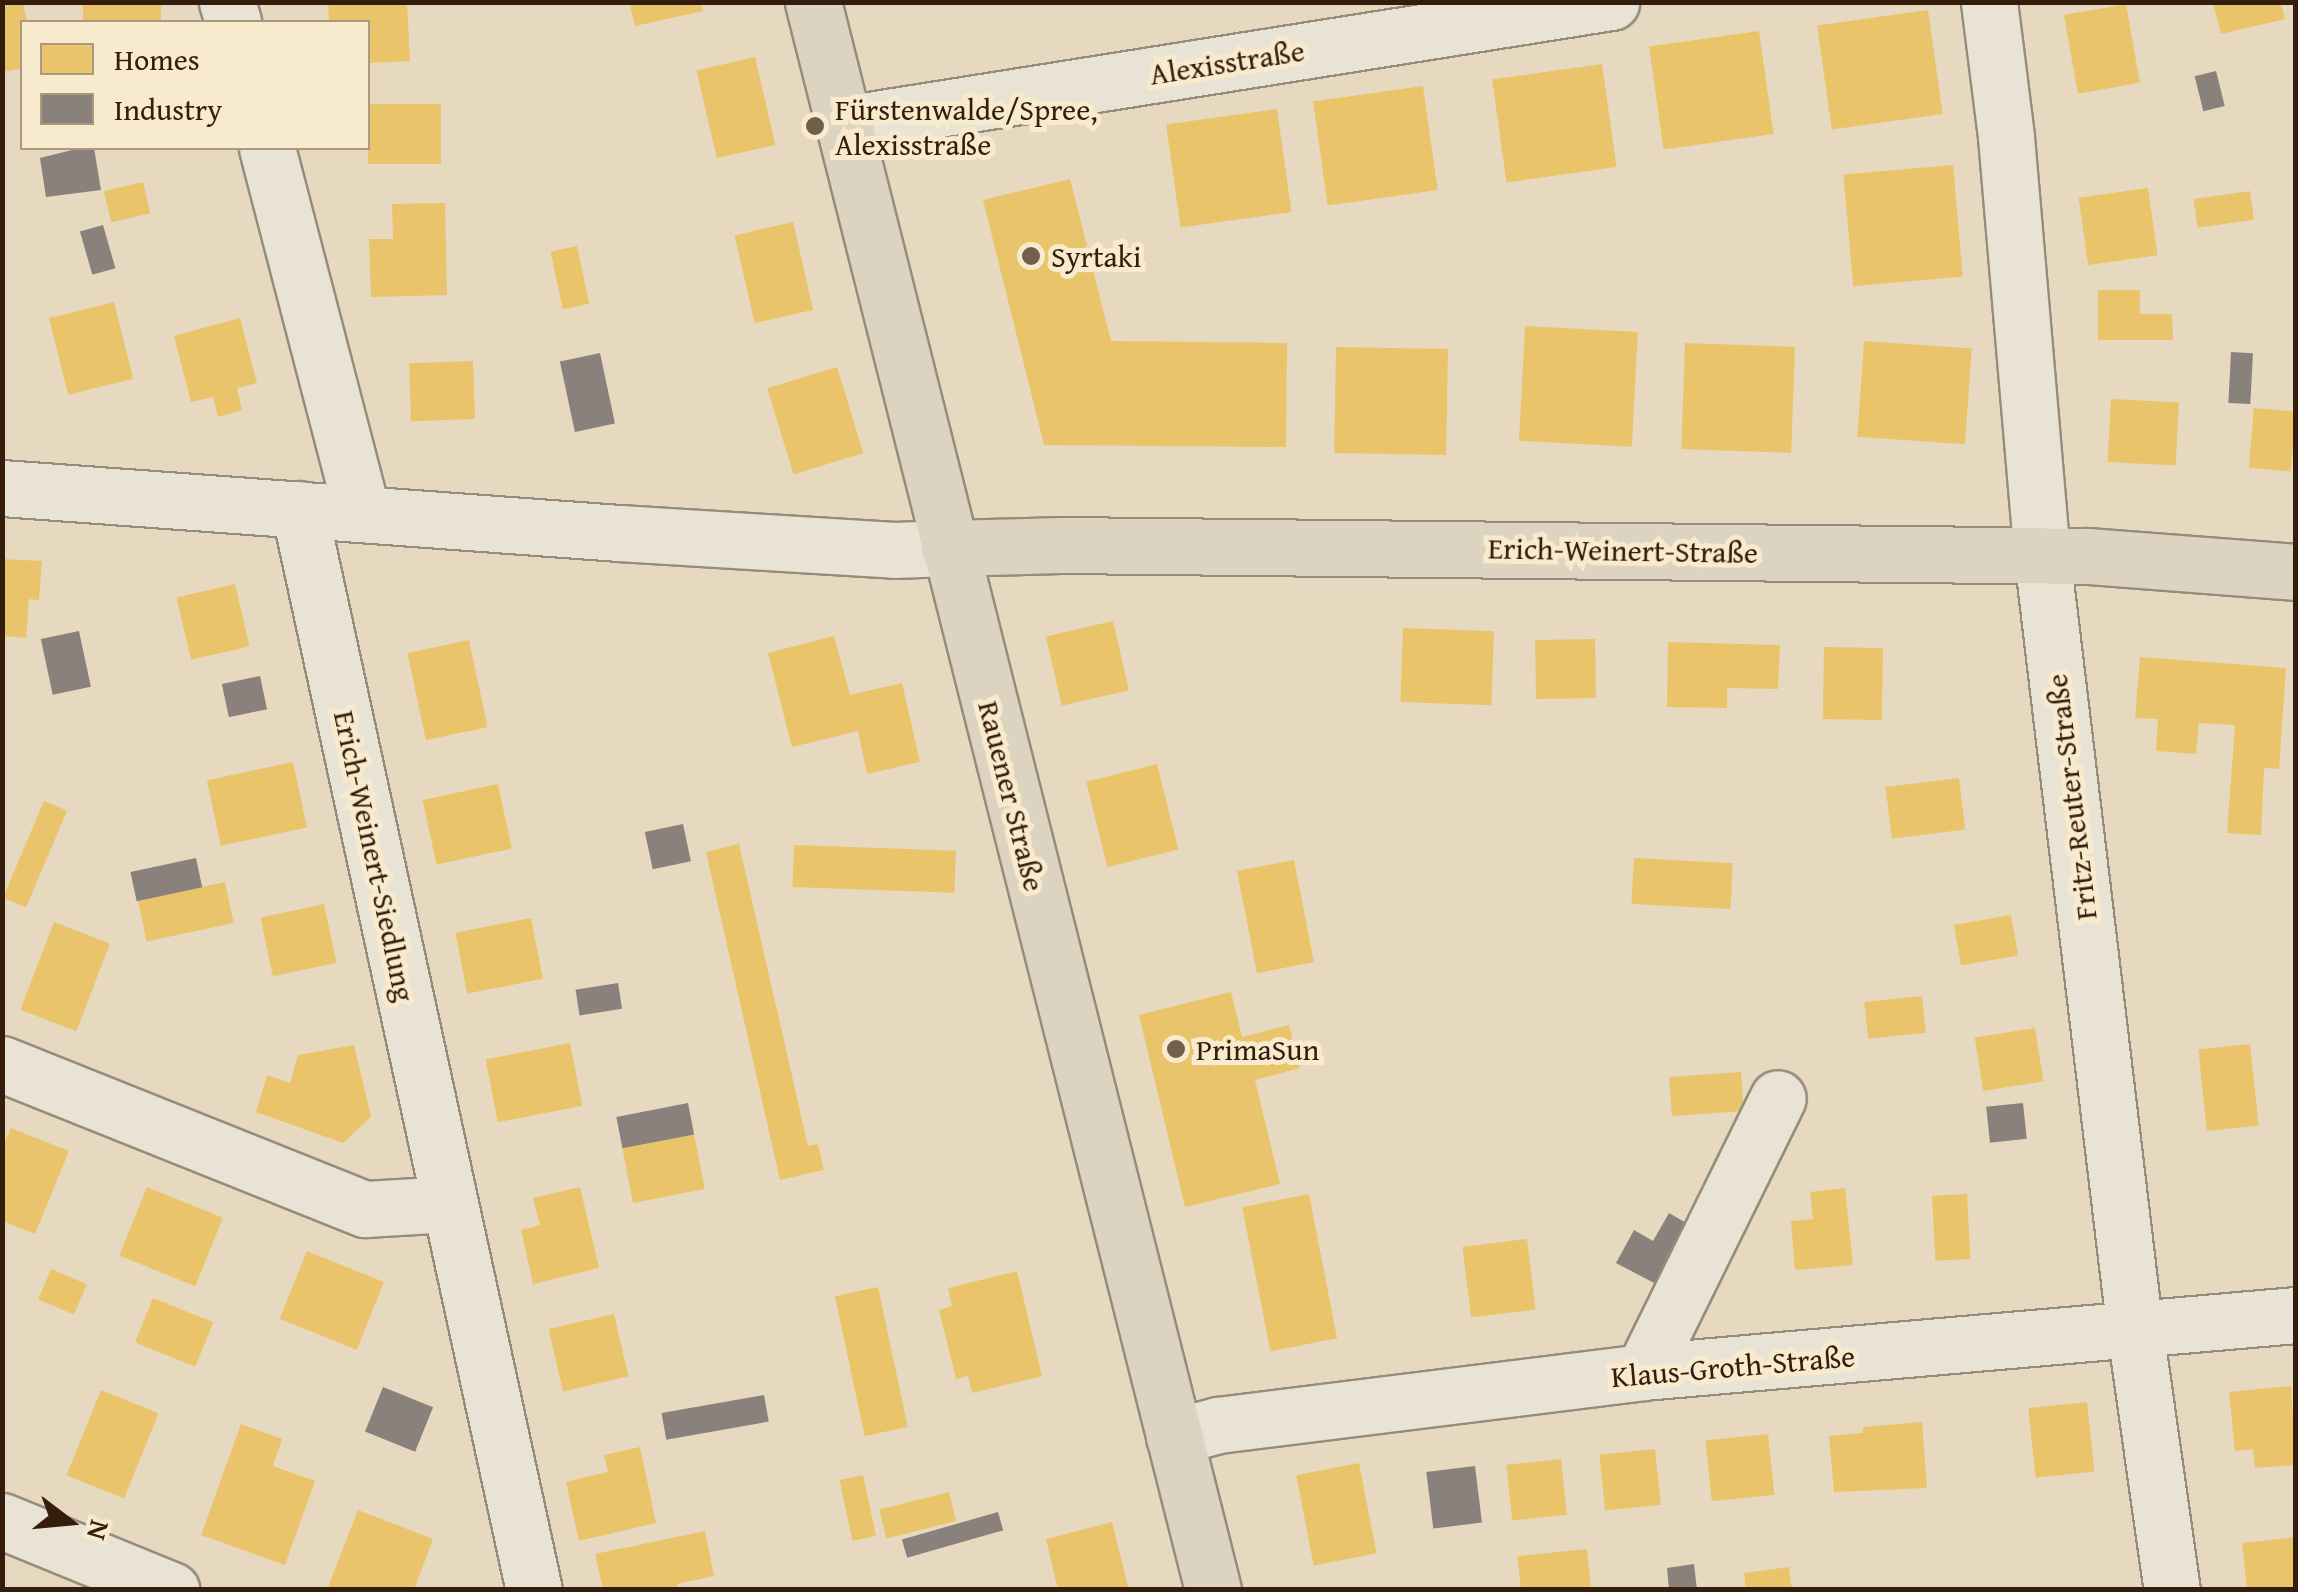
<!DOCTYPE html>
<meta charset="utf-8">
<style>
body{margin:0}
#map{position:relative;width:2298px;height:1592px;overflow:hidden;background:#e6d9bf;font-family:"Gentium Book Plus",serif}
div>[style]{position:absolute}
.homes>*{inset:0;background:#e9c46a;transform-origin:0 0}
.industry>*{inset:0;background:#8a817c;transform-origin:0 0}
.roads{filter:drop-shadow(2px 0 #968c7b) drop-shadow(-2px 0 #968c7b) drop-shadow(0 2px #968c7b) drop-shadow(0 -2px #968c7b)}
.minor>*{height:55px;margin:-27.5px;padding:0 27.5px;transform-origin:27.5px;border-radius:27.5px;background:#e9e3d6}
.major>*{height:55px;margin:-27.5px;padding:0 27.5px;transform-origin:27.5px;border-radius:27.5px;background:#ddd3c1}
.dots>*{width:28px;height:28px;translate:-50% -50%;box-sizing:border-box;border:5px solid #f8eacc;border-radius:50%}
span{translate:-50% -50%;white-space:nowrap;text-align:center;line-height:1.15;-webkit-text-stroke:10px #f8eacc;paint-order:stroke}
.street-label{font-size:30px;color:#341d0c}
.poi-label{font-size:30px;color:#341d0c}
.left{translate:0 -50%;text-align:left}
.frame{position:absolute;inset:0;border:5px solid #341d0c;pointer-events:none}
.legend{position:absolute;left:20px;top:20px;width:350px;height:130px;box-sizing:border-box;background:#f8eacc;border:2px solid #aa987f;margin:0;padding:12px 18px;list-style:none;font-size:30px;color:#341d0c}
.legend li{display:flex;align-items:center;gap:20px;height:50px}
.legend b{width:50px;border:2px solid #aa987f}
.north{position:absolute;left:20px;top:1472px;width:100px;height:100px;-webkit-text-stroke:8px #f8eacc;paint-order:stroke;rotate:106deg;font-size:28px;font-weight:700;line-height:40px;text-align:center;color:#341d0c}
.north::after{content:'';display:block;margin:auto;width:35px;height:45px;background:#341d0c;clip-path:polygon(50% 0,100% 100%,50% 72%,0 100%)}
</style>
<div id="map">
<div class="homes">
<div style="clip-path:polygon(2px 2px,23px 2px,27px 22px,22px 22px,22px 68px,2px 72px)"></div>
<div style="left:83px;top:2px;width:78px;height:20px"></div>
<div style="clip-path:polygon(328px 2px,407px 2px,410px 61px,368px 63px,368px 22px,329px 22px)"></div>
<div style="clip-path:polygon(629px 2px,701px 2px,703px 11px,635px 26px)"></div>
<div style="clip-path:polygon(2213px 3px,2281px 3px,2285px 19px,2221px 34px)"></div>
<div style="left:2126px;top:4px;width:80px;height:63px;rotate:80deg"></div>
<div style="left:1928px;top:10px;width:105px;height:112px;rotate:82deg"></div>
<div style="left:1759px;top:31px;width:104px;height:111px;rotate:82deg"></div>
<div style="left:755px;top:57px;width:90px;height:60px;rotate:77deg"></div>
<div style="left:1602px;top:64px;width:104px;height:111px;rotate:82deg"></div>
<div style="left:1423px;top:86px;width:105px;height:111px;rotate:82deg"></div>
<div style="left:368px;top:104px;width:73px;height:60px"></div>
<div style="left:1277px;top:109px;width:104px;height:112px;rotate:82deg"></div>
<div style="left:1953px;top:165px;width:112px;height:110px;rotate:85deg"></div>
<div style="clip-path:polygon(1070px 179px,1111px 341px,1287px 343px,1286px 447px,1044px 445px,983px 200px)"></div>
<div style="left:143px;top:182px;width:32px;height:40px;rotate:77deg"></div>
<div style="left:2148px;top:188px;width:68px;height:70px;rotate:82deg"></div>
<div style="left:2250px;top:191px;width:29px;height:57px;rotate:82deg"></div>
<div style="clip-path:polygon(445px 203px,447px 295px,371px 297px,369px 239px,393px 239px,392px 204px)"></div>
<div style="left:793px;top:222px;width:90px;height:60px;rotate:77deg"></div>
<div style="left:577px;top:246px;width:59px;height:27px;rotate:78deg"></div>
<div style="clip-path:polygon(2098px 290px,2140px 290px,2140px 314px,2172px 314px,2173px 340px,2098px 340px)"></div>
<div style="left:114px;top:302px;width:79px;height:67px;rotate:76deg"></div>
<div style="clip-path:polygon(240px 318px,257px 383px,237px 388px,242px 410px,218px 417px,213px 397px,191px 402px,174px 336px)"></div>
<div style="left:1525px;top:326px;width:113px;height:115px;rotate:3deg"></div>
<div style="left:1864px;top:341px;width:108px;height:96px;rotate:4deg"></div>
<div style="left:1685px;top:343px;width:110px;height:106px;rotate:2deg"></div>
<div style="left:1336px;top:347px;width:112px;height:106px;rotate:1deg"></div>
<div style="left:473px;top:361px;width:58px;height:64px;rotate:88deg"></div>
<div style="left:837px;top:367px;width:90px;height:73px;rotate:73deg"></div>
<div style="left:2111px;top:399px;width:68px;height:63px;rotate:3deg"></div>
<div style="left:2254px;top:408px;width:42px;height:60px;rotate:5deg"></div>
<div style="clip-path:polygon(2px 559px,42px 561px,39px 600px,29px 599px,26px 638px,2px 636px)"></div>
<div style="left:235px;top:584px;width:64px;height:60px;rotate:77deg"></div>
<div style="left:1113px;top:621px;width:71px;height:69px;rotate:77deg"></div>
<div style="left:1403px;top:628px;width:91px;height:74px;rotate:2deg"></div>
<div style="clip-path:polygon(834px 636px,850px 695px,902px 683px,920px 762px,867px 774px,858px 731px,792px 747px,768px 653px)"></div>
<div style="left:1595px;top:639px;width:59px;height:60px;rotate:89deg"></div>
<div style="left:469px;top:640px;width:89px;height:63px;rotate:78deg"></div>
<div style="clip-path:polygon(1668px 642px,1780px 645px,1778px 689px,1727px 688px,1727px 708px,1667px 707px)"></div>
<div style="left:1824px;top:647px;width:59px;height:72px;rotate:1deg"></div>
<div style="clip-path:polygon(2140px 657px,2286px 668px,2279px 769px,2264px 768px,2261px 835px,2227px 833px,2235px 725px,2199px 723px,2196px 754px,2156px 751px,2158px 719px,2135px 718px)"></div>
<div style="left:293px;top:762px;width:67px;height:88px;rotate:78deg"></div>
<div style="left:1157px;top:764px;width:88px;height:73px;rotate:76deg"></div>
<div style="left:1959px;top:778px;width:52px;height:74px;rotate:83deg"></div>
<div style="left:498px;top:784px;width:66px;height:77px;rotate:78deg"></div>
<div style="left:44px;top:801px;width:25px;height:105px;rotate:23deg"></div>
<div style="clip-path:polygon(739px 844px,808px 1146px,818px 1144px,824px 1170px,780px 1180px,706px 852px)"></div>
<div style="left:794px;top:845px;width:162px;height:42px;rotate:2deg"></div>
<div style="left:1634px;top:858px;width:99px;height:46px;rotate:3deg"></div>
<div style="left:1294px;top:860px;width:104px;height:58px;rotate:79deg"></div>
<div style="left:225px;top:882px;width:42px;height:89px;rotate:78deg"></div>
<div style="left:324px;top:904px;width:60px;height:65px;rotate:78deg"></div>
<div style="left:2011px;top:915px;width:41px;height:58px;rotate:80deg"></div>
<div style="left:531px;top:918px;width:62px;height:77px;rotate:79deg"></div>
<div style="left:54px;top:922px;width:60px;height:94px;rotate:21deg"></div>
<div style="clip-path:polygon(1231px 992px,1242px 1037px,1289px 1025px,1300px 1068px,1255px 1080px,1280px 1184px,1185px 1207px,1139px 1015px)"></div>
<div style="left:1922px;top:996px;width:37px;height:58px;rotate:84deg"></div>
<div style="left:2035px;top:1028px;width:54px;height:61px;rotate:81deg"></div>
<div style="left:570px;top:1043px;width:64px;height:86px;rotate:79deg"></div>
<div style="left:2250px;top:1044px;width:82px;height:52px;rotate:84deg"></div>
<div style="clip-path:polygon(354px 1045px,371px 1117px,343px 1143px,256px 1112px,267px 1075px,290px 1083px,298px 1055px)"></div>
<div style="left:1741px;top:1072px;width:39px;height:72px;rotate:86deg"></div>
<div style="clip-path:polygon(11px 1128px,69px 1151px,35px 1234px,2px 1221px,2px 1148px)"></div>
<div style="left:694px;top:1134px;width:56px;height:73px;rotate:79deg"></div>
<div style="left:147px;top:1187px;width:82px;height:74px;rotate:22deg"></div>
<div style="clip-path:polygon(580px 1187px,599px 1268px,533px 1284px,521px 1230px,540px 1225px,533px 1198px)"></div>
<div style="clip-path:polygon(1845px 1188px,1853px 1265px,1795px 1270px,1791px 1221px,1813px 1219px,1810px 1192px)"></div>
<div style="left:1309px;top:1194px;width:147px;height:68px;rotate:79deg"></div>
<div style="left:1967px;top:1194px;width:65px;height:35px;rotate:87deg"></div>
<div style="left:1527px;top:1239px;width:71px;height:65px;rotate:83deg"></div>
<div style="left:307px;top:1251px;width:83px;height:73px;rotate:22deg"></div>
<div style="left:51px;top:1269px;width:39px;height:33px;rotate:23deg"></div>
<div style="clip-path:polygon(1017px 1271px,1042px 1376px,972px 1393px,968px 1376px,956px 1379px,939px 1310px,952px 1306px,948px 1288px)"></div>
<div style="left:878px;top:1287px;width:143px;height:44px;rotate:78deg"></div>
<div style="left:153px;top:1298px;width:65px;height:48px;rotate:22deg"></div>
<div style="left:614px;top:1314px;width:64px;height:67px;rotate:77deg"></div>
<div style="clip-path:polygon(2291px 1386px,2296px 1465px,2255px 1468px,2253px 1449px,2235px 1451px,2229px 1392px)"></div>
<div style="left:101px;top:1390px;width:62px;height:92px;rotate:22deg"></div>
<div style="left:2087px;top:1402px;width:70px;height:59px;rotate:84deg"></div>
<div style="clip-path:polygon(1922px 1422px,1927px 1488px,1834px 1492px,1829px 1436px,1863px 1433px,1863px 1427px)"></div>
<div style="clip-path:polygon(241px 1424px,282px 1439px,273px 1466px,315px 1481px,285px 1565px,201px 1535px)"></div>
<div style="left:1768px;top:1434px;width:61px;height:63px;rotate:84deg"></div>
<div style="clip-path:polygon(640px 1447px,656px 1523px,579px 1541px,566px 1482px,608px 1472px,604px 1455px)"></div>
<div style="left:1655px;top:1449px;width:56px;height:56px;rotate:84deg"></div>
<div style="left:1561px;top:1459px;width:56px;height:55px;rotate:84deg"></div>
<div style="left:1359px;top:1463px;width:92px;height:64px;rotate:79deg"></div>
<div style="left:863px;top:1475px;width:62px;height:24px;rotate:78deg"></div>
<div style="left:949px;top:1492px;width:30px;height:72px;rotate:76deg"></div>
<div style="clip-path:polygon(358px 1510px,433px 1539px,414px 1590px,327px 1590px)"></div>
<div style="clip-path:polygon(1112px 1522px,1129px 1590px,1058px 1590px,1046px 1539px)"></div>
<div style="clip-path:polygon(705px 1531px,714px 1576px,677px 1584px,679px 1590px,603px 1590px,595px 1554px)"></div>
<div style="clip-path:polygon(2296px 1537px,2296px 1590px,2247px 1590px,2242px 1543px)"></div>
<div style="left:1587px;top:1549px;width:38px;height:70px;rotate:84deg"></div>
<div style="clip-path:polygon(1789px 1567px,1792px 1590px,1746px 1590px,1744px 1573px)"></div>
</div>
<div class="industry">
<div style="left:2216px;top:71px;width:36px;height:22px;rotate:76deg"></div>
<div style="clip-path:polygon(80px 148px,94px 148px,101px 190px,46px 197px,40px 158px)"></div>
<div style="left:103px;top:225px;width:45px;height:24px;rotate:74deg"></div>
<div style="left:2231px;top:352px;width:22px;height:51px;rotate:3deg"></div>
<div style="left:600px;top:353px;width:72px;height:41px;rotate:78deg"></div>
<div style="left:79px;top:631px;width:57px;height:39px;rotate:78deg"></div>
<div style="left:260px;top:676px;width:34px;height:39px;rotate:78deg"></div>
<div style="left:683px;top:824px;width:38px;height:39px;rotate:78deg"></div>
<div style="left:196px;top:858px;width:30px;height:67px;rotate:78deg"></div>
<div style="left:618px;top:983px;width:26px;height:43px;rotate:81deg"></div>
<div style="left:688px;top:1103px;width:32px;height:73px;rotate:79deg"></div>
<div style="left:2023px;top:1103px;width:36px;height:37px;rotate:84deg"></div>
<div style="clip-path:polygon(1669px 1213px,1688px 1224px,1656px 1284px,1616px 1263px,1634px 1230px,1653px 1241px)"></div>
<div style="left:383px;top:1387px;width:54px;height:48px;rotate:22deg"></div>
<div style="left:764px;top:1395px;width:27px;height:104px;rotate:80deg"></div>
<div style="left:1475px;top:1466px;width:57px;height:49px;rotate:83deg"></div>
<div style="left:998px;top:1512px;width:19px;height:100px;rotate:74deg"></div>
<div style="clip-path:polygon(1694px 1564px,1697px 1590px,1669px 1590px,1667px 1568px)"></div>
</div>
<div class="roads">
<div class="minor">
<div style="left:227px;top:2px;width:21px;rotate:73deg"></div>
<div style="left:1989px;top:2px;width:136px;rotate:82.8deg"></div>
<div style="left:2006px;top:137px;width:421px;rotate:85.1deg"></div>
<div style="left:2042px;top:556px;width:781px;rotate:83.16deg"></div>
<div style="left:2135px;top:1331px;width:262px;rotate:81.9deg"></div>
<div style="left:844px;top:124px;width:777px;rotate:-9.04deg"></div>
<div style="left:267px;top:148px;width:376px;rotate:75.4deg"></div>
<div style="left:2px;top:488px;width:619px;rotate:4.17deg"></div>
<div style="left:619px;top:533px;width:276px;rotate:3.5deg"></div>
<div style="left:894px;top:550px;width:55px;rotate:-2.1deg"></div>
<div style="left:299px;top:509px;width:1106px;rotate:77.74deg"></div>
<div style="left:2px;top:1064px;width:391px;rotate:21.8deg"></div>
<div style="left:365px;top:1209px;width:85px;rotate:-3.4deg"></div>
<div style="left:1643px;top:1372px;width:305px;rotate:-63.8deg"></div>
<div style="left:1174px;top:1437px;width:46px;rotate:-15.3deg"></div>
<div style="left:1218px;top:1425px;width:428px;rotate:-7.1deg"></div>
<div style="left:1643px;top:1372px;width:655px;rotate:-4.99deg"></div>
<div style="left:2px;top:1521px;width:183px;rotate:22.2deg"></div>
</div>
<div class="major">
<div style="left:813px;top:2px;width:1638px;rotate:75.86deg"></div>
<div style="left:949px;top:548px;width:111px;rotate:-1.5deg"></div>
<div style="left:1060px;top:545px;width:1028px;rotate:0.61deg"></div>
<div style="left:2088px;top:556px;width:209px;rotate:4.4deg"></div>
</div>
</div>
<div class="dots">
<div style="left:815px;top:126px;background:#725f4b"></div>
<div style="left:1031px;top:256px;background:#725f4b"></div>
<div style="left:1176px;top:1049px;background:#725f4b"></div>
</div>
<div class="street-label">
<span style="left:1227px;top:62px;rotate:-9deg">Alexisstraße</span>
<span style="left:1623px;top:550px;rotate:1deg">Erich-Weinert-Straße</span>
<span style="left:1012px;top:796px;rotate:76deg">Rauener Straße</span>
<span style="left:2071px;top:797px;rotate:-97deg">Fritz-Reuter-Straße</span>
<span style="left:375px;top:856px;rotate:78deg">Erich-Weinert-Siedlung</span>
<span style="left:1733px;top:1366px;rotate:-5deg">Klaus-Groth-Straße</span>
</div>
<div class="poi-label">
<span class="left" style="left:835px;top:126px">Fürstenwalde/Spree,<br>Alexisstraße</span>
<span class="left" style="left:1051px;top:256px">Syrtaki</span>
<span class="left" style="left:1196px;top:1049px">PrimaSun</span>
</div>
<div class="frame"></div>
<ul class="legend">
<li><b style="height:28px;background:#e9c46a"></b>Homes</li>
<li><b style="height:28px;background:#8a817c"></b>Industry</li>
</ul>
<div class="north">N</div>
</div>
